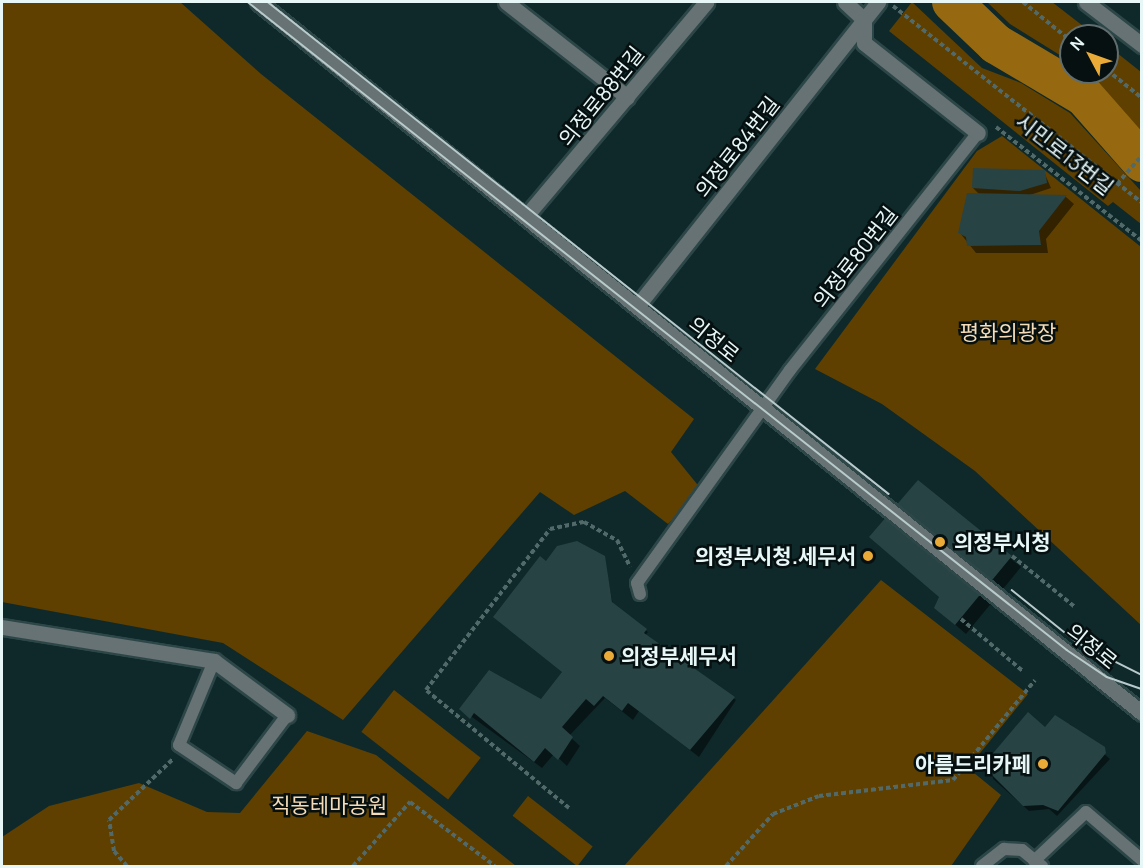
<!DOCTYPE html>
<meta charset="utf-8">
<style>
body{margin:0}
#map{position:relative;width:1143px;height:868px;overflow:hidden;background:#0f292b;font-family:Manrope,"Noto Sans KR",sans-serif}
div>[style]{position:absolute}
.green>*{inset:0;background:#5f4000;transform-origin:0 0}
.shadow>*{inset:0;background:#0007}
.river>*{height:40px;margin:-20px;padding:0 20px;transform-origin:20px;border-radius:20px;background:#966910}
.building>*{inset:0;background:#284344}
.path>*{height:4px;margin-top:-2px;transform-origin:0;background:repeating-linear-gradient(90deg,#52696a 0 4.5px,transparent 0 7.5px)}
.roads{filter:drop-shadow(2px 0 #2d4648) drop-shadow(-2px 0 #2d4648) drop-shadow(0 2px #2d4648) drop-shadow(0 -2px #2d4648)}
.service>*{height:12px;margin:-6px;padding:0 6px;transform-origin:6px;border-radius:6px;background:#667273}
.minor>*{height:15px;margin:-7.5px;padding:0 7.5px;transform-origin:7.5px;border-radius:7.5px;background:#667273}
.tertiary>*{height:15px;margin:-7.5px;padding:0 7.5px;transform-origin:7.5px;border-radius:7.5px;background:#667273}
.tram>*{height:1.5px;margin:-0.75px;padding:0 0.75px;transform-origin:0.75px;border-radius:0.75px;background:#b8cacb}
.dots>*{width:16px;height:16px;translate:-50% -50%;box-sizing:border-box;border:3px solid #061011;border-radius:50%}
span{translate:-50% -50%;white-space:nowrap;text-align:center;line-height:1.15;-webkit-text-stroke:5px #061011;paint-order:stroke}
.street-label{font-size:21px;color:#e7f6f7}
.park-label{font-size:21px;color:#f5dcb7}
.poi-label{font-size:21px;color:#e7f6f7;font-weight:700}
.left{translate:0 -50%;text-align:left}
.right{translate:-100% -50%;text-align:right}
.frame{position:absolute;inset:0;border:3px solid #e7f6f7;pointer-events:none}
.north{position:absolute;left:1059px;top:24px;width:60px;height:60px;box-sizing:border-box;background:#061011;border:2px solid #606c6d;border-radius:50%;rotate:311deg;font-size:16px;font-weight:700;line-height:24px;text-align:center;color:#e7f6f7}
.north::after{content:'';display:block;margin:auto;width:21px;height:27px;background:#eaaa38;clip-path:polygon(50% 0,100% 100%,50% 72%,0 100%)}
</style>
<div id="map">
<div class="green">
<div style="clip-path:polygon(2px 2px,180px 2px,261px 74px,694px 419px,671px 452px,701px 489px,668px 524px,625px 491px,574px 515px,540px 492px,343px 720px,223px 643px,2px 602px)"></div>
<div style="clip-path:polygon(912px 2px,982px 68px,1021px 83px,1070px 113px,1141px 191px,1141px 224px,1113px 202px,1108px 206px,889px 31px)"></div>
<div style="clip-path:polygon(987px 2px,1052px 2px,1096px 36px,1071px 36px,1071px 62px,1010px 24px)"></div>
<div style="clip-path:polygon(1107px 45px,1141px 72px,1141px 131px,1087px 72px,1107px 72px)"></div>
<div style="clip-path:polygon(1002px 136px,1141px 247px,1141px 625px,975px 471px,882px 404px,815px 369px,977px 151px)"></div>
<div style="clip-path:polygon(881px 580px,1028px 694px,968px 768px,1001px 795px,951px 866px,624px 866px)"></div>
<div style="left:394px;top:690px;width:110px;height:53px;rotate:38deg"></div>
<div style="clip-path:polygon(307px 731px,376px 755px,516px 866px,2px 866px,2px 837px,49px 806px,139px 783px,207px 812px,240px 813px)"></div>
<div style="left:528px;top:796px;width:82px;height:25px;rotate:38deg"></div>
</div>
<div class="shadow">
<div style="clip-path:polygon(1044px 172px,1051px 188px,1027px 196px,1066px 197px,1074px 204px,1046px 239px,1048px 253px,976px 253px,960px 233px,980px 195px,973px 188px)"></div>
<div style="clip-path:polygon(918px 482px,1021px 567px,966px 634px,936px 608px,940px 598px)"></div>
<div style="clip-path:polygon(604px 558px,613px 605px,648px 632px,644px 637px,736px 700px,699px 757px,639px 711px,633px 720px,605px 698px,569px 736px,580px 746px,567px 766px,554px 754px,542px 768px,461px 709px,550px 708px,563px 673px,552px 567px)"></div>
<div style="clip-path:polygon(1070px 724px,1110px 759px,1057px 816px,1049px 809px,1029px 811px,993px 779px,990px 758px,1045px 729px)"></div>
</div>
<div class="river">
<div style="left:952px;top:2px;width:61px;rotate:43.7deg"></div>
<div style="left:996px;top:44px;width:102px;rotate:30.6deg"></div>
<div style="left:1084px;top:96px;width:88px;rotate:48.7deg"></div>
</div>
<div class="building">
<div style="clip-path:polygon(973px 168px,1045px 170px,1047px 183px,1020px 191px,972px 188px)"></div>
<div style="clip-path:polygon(967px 193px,1067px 195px,1039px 231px,1041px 245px,967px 246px,966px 237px,958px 233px)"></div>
<div style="clip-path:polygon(918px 480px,1012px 556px,955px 625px,934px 608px,939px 597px,869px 537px)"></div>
<div style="clip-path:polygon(577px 541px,605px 556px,612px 602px,647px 629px,644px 633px,735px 697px,690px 750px,628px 703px,622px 711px,603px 696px,594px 706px,586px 699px,562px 727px,573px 737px,558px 760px,545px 748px,534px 762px,474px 713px,470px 719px,459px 709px,489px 670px,541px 699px,562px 672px,493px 617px,540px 556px,546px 561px,557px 546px)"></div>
<div style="clip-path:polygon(1028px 712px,1045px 727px,1055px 715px,1105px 747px,1106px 753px,1058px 811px,1043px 805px,1023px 806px,987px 770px,989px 758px)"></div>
</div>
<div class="path">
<div style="left:1023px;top:2px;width:62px;rotate:39.1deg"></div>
<div style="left:893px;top:6px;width:318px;rotate:38.3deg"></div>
<div style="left:1107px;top:70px;width:45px;rotate:38.7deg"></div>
<div style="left:996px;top:127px;width:185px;rotate:38deg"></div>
<div style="left:1117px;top:184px;width:38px;rotate:-49deg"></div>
<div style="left:1012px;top:556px;width:81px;rotate:39deg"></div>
<div style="left:961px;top:619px;width:82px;rotate:40.1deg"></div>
<div style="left:569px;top:808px;width:185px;rotate:-140.5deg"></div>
<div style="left:426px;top:690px;width:203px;rotate:-52.4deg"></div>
<div style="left:550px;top:529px;width:35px;rotate:-12deg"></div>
<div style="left:584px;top:522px;width:38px;rotate:29deg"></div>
<div style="left:617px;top:540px;width:30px;rotate:64deg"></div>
<div style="left:127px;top:866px;width:20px;rotate:-131deg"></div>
<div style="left:114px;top:851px;width:31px;rotate:-99deg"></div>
<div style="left:109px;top:820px;width:88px;rotate:-43.6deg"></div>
<div style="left:353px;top:866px;width:86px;rotate:-48.3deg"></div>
<div style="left:410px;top:802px;width:106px;rotate:37deg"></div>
<div style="left:726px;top:866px;width:70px;rotate:-47.9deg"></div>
<div style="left:773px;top:814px;width:49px;rotate:-21.4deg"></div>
<div style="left:819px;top:796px;width:135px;rotate:-6.8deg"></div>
<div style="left:953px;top:780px;width:129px;rotate:-50.6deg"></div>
</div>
<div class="roads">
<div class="service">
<div style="left:640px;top:594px;width:11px;rotate:-105deg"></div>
<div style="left:637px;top:583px;width:262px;rotate:-54.3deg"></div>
<div style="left:790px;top:370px;width:303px;rotate:-51.6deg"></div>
<div style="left:214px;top:661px;width:91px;rotate:112.6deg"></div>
<div style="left:179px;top:745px;width:69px;rotate:33.7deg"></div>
<div style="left:236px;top:783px;width:85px;rotate:-53.1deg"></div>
<div style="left:1034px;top:861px;width:71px;rotate:-43.3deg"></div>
<div style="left:1086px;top:812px;width:74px;rotate:40.6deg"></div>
<div style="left:982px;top:866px;width:28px;rotate:-38deg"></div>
<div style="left:1004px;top:849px;width:18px;rotate:3deg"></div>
<div style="left:1022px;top:850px;width:26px;rotate:39deg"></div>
</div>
<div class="minor">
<div style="left:506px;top:2px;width:154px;rotate:38.1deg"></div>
<div style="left:845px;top:2px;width:26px;rotate:43deg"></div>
<div style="left:864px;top:20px;width:23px;rotate:90deg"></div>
<div style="left:864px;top:43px;width:145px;rotate:38.3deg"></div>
<div style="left:1086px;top:2px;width:71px;rotate:37.5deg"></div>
<div style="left:526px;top:216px;width:280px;rotate:-49.9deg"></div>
<div style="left:638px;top:305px;width:387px;rotate:-51.6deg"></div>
<div style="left:2px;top:627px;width:215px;rotate:9.1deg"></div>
<div style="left:214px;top:661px;width:91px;rotate:36.5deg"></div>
</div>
<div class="tertiary">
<div style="left:258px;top:2px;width:1134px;rotate:38.81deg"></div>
</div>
</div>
<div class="tram">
<div style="left:248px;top:2px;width:1044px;rotate:38.35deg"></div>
<div style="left:1067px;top:650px;width:48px;rotate:34deg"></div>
<div style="left:1107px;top:677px;width:37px;rotate:19deg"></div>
<div style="left:268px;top:2px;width:792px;rotate:38.39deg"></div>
<div style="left:1012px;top:590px;width:85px;rotate:38.8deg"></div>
<div style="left:1078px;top:643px;width:72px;rotate:26.6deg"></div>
</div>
<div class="dots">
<div style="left:940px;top:542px;background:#eaaa38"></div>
<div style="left:868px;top:556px;background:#eaaa38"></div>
<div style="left:609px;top:656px;background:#eaaa38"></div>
<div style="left:1043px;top:764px;background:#eaaa38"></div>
</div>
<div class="street-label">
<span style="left:601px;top:96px;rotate:-51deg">의정로88번길</span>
<span style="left:737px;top:147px;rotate:-52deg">의정로84번길</span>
<span style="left:1065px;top:154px;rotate:38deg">시민로13번길</span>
<span style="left:855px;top:257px;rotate:-52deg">의정로80번길</span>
<span style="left:714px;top:339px;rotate:39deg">의정로</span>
<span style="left:1092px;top:646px;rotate:39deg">의정로</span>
</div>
<div class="park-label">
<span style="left:1008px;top:332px">평화의광장</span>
<span style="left:329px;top:805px">직동테마공원</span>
</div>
<div class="poi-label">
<span class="left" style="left:954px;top:542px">의정부시청</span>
<span class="right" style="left:856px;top:556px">의정부시청.세무서</span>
<span class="left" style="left:621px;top:656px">의정부세무서</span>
<span class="right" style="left:1031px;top:764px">아름드리카페</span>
</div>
<div class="frame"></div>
<div class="north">N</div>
</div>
